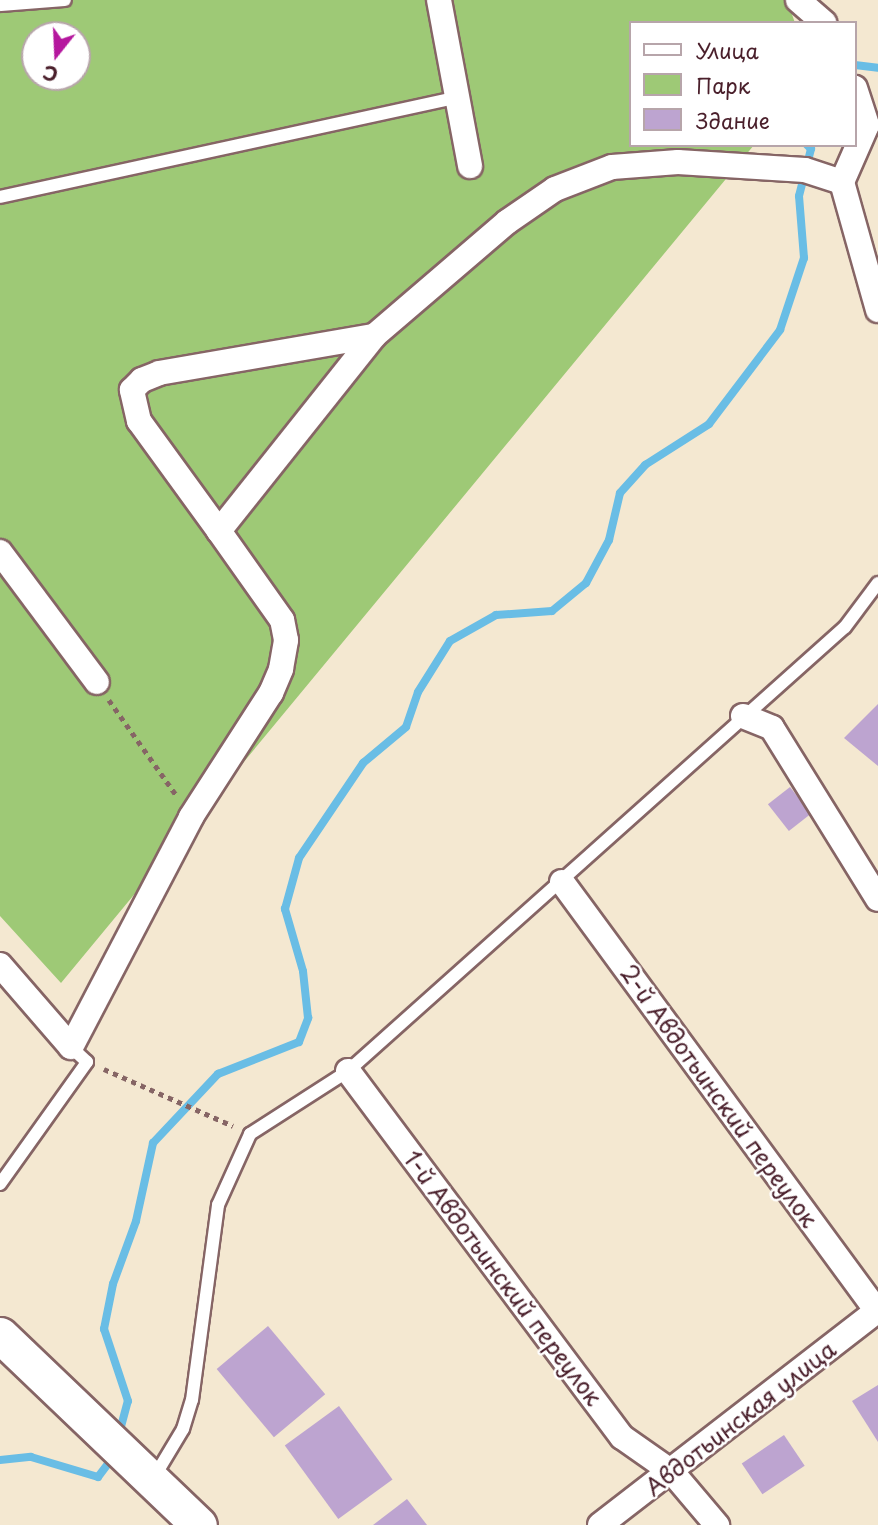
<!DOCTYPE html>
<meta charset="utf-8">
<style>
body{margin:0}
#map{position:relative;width:878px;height:1525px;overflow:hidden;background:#f4e8d1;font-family:"Playpen Sans",sans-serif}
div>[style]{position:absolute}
.green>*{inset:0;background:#9ec976}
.stream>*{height:8px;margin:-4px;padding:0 4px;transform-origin:4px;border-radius:4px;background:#69bde5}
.building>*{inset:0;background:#bda4d0;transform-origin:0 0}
.path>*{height:4.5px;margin-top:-2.25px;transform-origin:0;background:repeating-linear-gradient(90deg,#866565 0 5px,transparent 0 10px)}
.roads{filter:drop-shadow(2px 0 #866565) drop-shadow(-2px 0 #866565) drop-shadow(0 2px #866565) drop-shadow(0 -2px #866565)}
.lane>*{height:12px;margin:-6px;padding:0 6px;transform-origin:6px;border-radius:6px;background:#fff}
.street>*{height:24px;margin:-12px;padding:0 12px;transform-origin:12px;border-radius:12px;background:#fff}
.secondary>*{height:35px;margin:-17.5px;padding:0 17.5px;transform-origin:17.5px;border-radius:17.5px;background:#fff}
span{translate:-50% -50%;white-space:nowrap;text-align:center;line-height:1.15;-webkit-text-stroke:5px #fff;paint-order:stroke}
.street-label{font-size:23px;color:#4a1f2b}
.legend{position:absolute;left:629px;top:21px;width:228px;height:126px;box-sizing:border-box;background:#fff;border:2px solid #b7a5aa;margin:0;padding:9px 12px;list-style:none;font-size:21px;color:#4a1f2b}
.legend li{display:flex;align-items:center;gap:14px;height:35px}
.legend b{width:35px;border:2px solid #b7a5aa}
.north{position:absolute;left:21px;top:21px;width:70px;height:70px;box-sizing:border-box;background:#fff;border:2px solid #b7a5aa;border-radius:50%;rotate:198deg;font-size:19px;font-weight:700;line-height:28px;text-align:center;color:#4a1f2b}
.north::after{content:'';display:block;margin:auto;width:24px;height:32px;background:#b5179e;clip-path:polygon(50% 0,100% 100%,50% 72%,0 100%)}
</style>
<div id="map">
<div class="green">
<div style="clip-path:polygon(evenodd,0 0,787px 0,795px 23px,631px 23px,631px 145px,754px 145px,61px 983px,0 916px,0 0,35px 35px,77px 35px,77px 77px,35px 77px,35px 35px)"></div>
</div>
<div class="stream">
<div style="left:855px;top:65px;width:23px;rotate:7deg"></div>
<div style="left:119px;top:1434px;width:34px;rotate:-75deg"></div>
<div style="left:128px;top:1401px;width:76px;rotate:-108.4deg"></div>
<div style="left:104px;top:1329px;width:46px;rotate:-78.7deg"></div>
<div style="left:113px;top:1284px;width:67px;rotate:-69.9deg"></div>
<div style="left:136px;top:1221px;width:80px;rotate:-77.7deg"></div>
<div style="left:153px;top:1143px;width:95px;rotate:-46.7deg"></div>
<div style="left:218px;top:1074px;width:87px;rotate:-21.6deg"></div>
<div style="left:299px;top:1042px;width:26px;rotate:-69deg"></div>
<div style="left:308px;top:1018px;width:47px;rotate:-96.1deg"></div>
<div style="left:303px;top:971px;width:65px;rotate:-106.2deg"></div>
<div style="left:285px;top:909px;width:53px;rotate:-74.6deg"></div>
<div style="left:299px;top:858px;width:115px;rotate:-56deg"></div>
<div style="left:363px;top:763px;width:56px;rotate:-39.9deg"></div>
<div style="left:406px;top:727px;width:37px;rotate:-71deg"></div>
<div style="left:418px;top:692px;width:60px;rotate:-57.9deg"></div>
<div style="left:450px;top:641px;width:53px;rotate:-29.5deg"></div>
<div style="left:496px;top:615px;width:56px;rotate:-4.1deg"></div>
<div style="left:552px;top:611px;width:44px;rotate:-39.5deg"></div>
<div style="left:586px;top:583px;width:49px;rotate:-61.9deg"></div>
<div style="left:609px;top:540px;width:48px;rotate:-76.8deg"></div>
<div style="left:620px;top:493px;width:38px;rotate:-48deg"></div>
<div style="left:645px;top:465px;width:76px;rotate:-32.6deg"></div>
<div style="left:709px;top:424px;width:118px;rotate:-52.9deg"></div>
<div style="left:780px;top:330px;width:76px;rotate:-71.6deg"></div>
<div style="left:804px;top:258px;width:62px;rotate:-94.6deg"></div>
<div style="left:799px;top:196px;width:49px;rotate:-75.7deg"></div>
<div style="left:811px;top:149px;width:6px;rotate:-135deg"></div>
<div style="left:0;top:1460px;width:31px;rotate:-6deg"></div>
<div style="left:31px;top:1457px;width:70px;rotate:16.6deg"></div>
<div style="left:98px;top:1477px;width:25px;rotate:-53deg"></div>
</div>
<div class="building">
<div style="clip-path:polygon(878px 704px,878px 766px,844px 738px)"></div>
<div style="left:790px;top:787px;width:34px;height:28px;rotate:52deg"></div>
<div style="left:268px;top:1326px;width:89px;height:67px;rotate:50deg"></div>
<div style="clip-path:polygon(878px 1385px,878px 1442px,852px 1401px)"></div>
<div style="left:339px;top:1406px;width:91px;height:67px;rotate:54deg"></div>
<div style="left:784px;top:1435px;width:37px;height:51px;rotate:56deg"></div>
<div style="clip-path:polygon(407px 1499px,427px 1525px,373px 1525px)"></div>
</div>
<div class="path">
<div style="left:109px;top:700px;width:118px;rotate:54.7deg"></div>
<div style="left:104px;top:1069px;width:141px;rotate:23.8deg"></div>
</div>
<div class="roads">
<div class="lane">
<div style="left:0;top:5px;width:65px;rotate:-4.4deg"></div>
<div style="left:0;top:197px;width:468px;rotate:-12.3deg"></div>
<div style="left:0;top:1184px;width:150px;rotate:-54.5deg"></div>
<div style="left:87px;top:1062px;width:22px;rotate:-137deg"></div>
<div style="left:153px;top:1479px;width:58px;rotate:-59deg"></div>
<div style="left:183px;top:1429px;width:30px;rotate:-73deg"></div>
<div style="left:192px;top:1400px;width:197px;rotate:-82.4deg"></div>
<div style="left:218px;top:1205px;width:78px;rotate:-65.7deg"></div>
<div style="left:250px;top:1134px;width:117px;rotate:-32.7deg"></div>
<div style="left:348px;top:1071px;width:666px;rotate:-41.78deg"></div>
<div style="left:845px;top:627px;width:55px;rotate:-53.1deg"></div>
</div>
<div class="street">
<div style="left:439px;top:0;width:169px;rotate:79.4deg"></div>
<div style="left:798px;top:0;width:35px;rotate:41deg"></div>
<div style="left:842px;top:182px;width:133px;rotate:74.3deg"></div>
<div style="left:219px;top:531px;width:136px;rotate:-126deg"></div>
<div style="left:139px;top:421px;width:32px;rotate:-103deg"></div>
<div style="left:132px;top:390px;width:14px;rotate:-45deg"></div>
<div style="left:142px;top:380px;width:18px;rotate:-22deg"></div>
<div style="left:159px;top:373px;width:218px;rotate:-9.8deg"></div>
<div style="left:0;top:552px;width:162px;rotate:53.3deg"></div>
<div style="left:743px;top:716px;width:31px;rotate:22deg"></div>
<div style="left:772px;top:728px;width:201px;rotate:58.2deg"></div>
<div style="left:562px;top:882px;width:532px;rotate:53.71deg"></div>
<div style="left:0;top:965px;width:108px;rotate:49.1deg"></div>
<div style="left:71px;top:1047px;width:259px;rotate:-62.4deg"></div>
<div style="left:191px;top:817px;width:148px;rotate:-57.2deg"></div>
<div style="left:271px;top:693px;width:26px;rotate:-67deg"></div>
<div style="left:281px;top:669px;width:29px;rotate:-80deg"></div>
<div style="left:286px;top:640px;width:20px;rotate:-101deg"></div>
<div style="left:282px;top:620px;width:109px;rotate:-125.3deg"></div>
<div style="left:219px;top:531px;width:249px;rotate:-51.5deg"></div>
<div style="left:374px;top:336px;width:175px;rotate:-40.6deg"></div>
<div style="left:507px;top:222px;width:58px;rotate:-34.5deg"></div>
<div style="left:555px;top:189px;width:61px;rotate:-21.1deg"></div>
<div style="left:612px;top:167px;width:66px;rotate:-4.3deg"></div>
<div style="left:678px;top:162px;width:127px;rotate:3.6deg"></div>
<div style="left:805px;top:170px;width:39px;rotate:18deg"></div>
<div style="left:842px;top:182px;width:62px;rotate:-66.3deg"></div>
<div style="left:867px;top:125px;width:39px;rotate:-108deg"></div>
<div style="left:348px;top:1071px;width:457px;rotate:53.2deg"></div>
<div style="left:622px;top:1437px;width:61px;rotate:35deg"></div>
<div style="left:672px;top:1472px;width:70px;rotate:49.7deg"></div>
<div style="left:600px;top:1525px;width:351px;rotate:-37.7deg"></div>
</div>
<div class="secondary">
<div style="left:0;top:1335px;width:275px;rotate:43.7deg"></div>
</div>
</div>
<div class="street-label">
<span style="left:719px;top:1096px;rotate:54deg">2-й Авдотьинский переулок</span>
<span style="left:503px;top:1278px;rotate:53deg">1-й Авдотьинский переулок</span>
<span style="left:740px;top:1418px;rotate:-38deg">Авдотьинская улица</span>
</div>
<ul class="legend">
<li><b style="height:9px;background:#fff"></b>Улица</li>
<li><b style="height:19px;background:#9ec976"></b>Парк</li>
<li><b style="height:19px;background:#bda4d0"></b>Здание</li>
</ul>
<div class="north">С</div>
</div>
